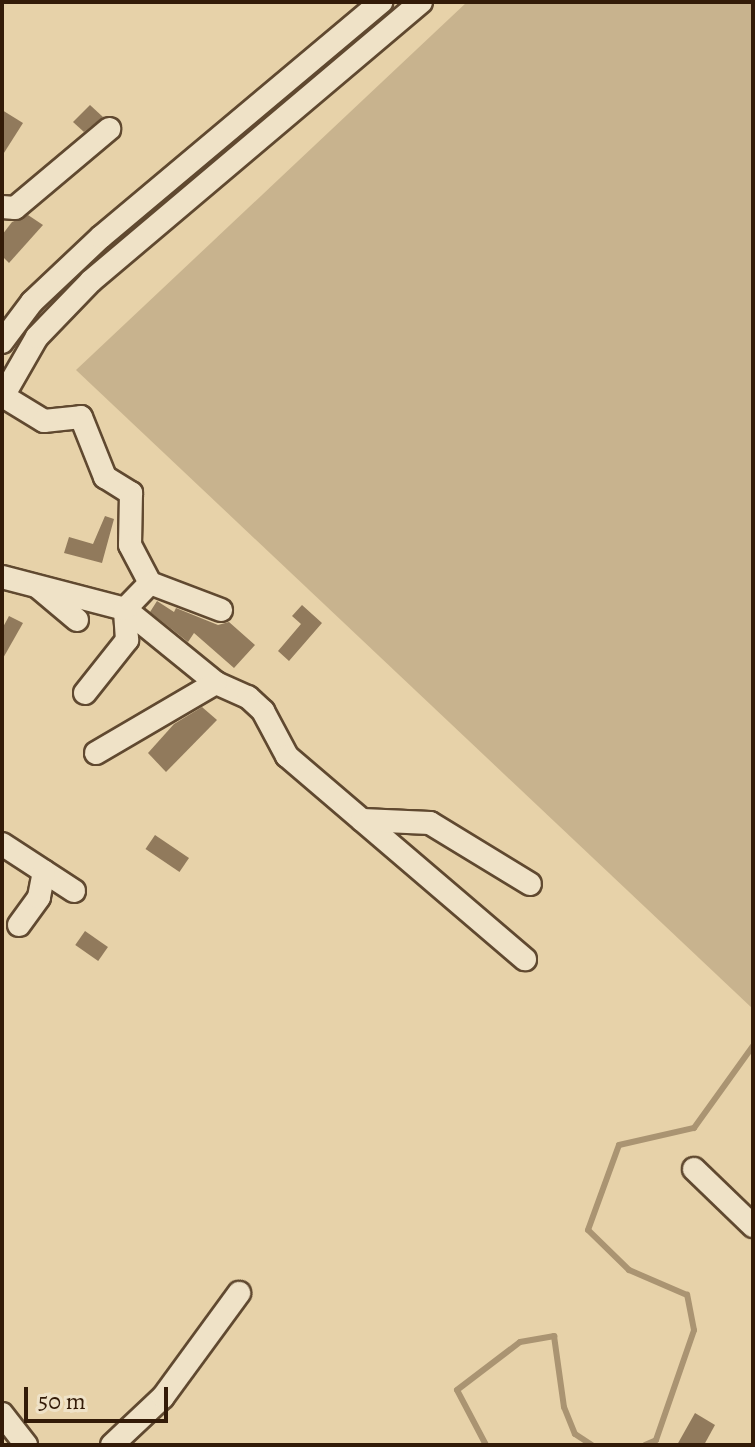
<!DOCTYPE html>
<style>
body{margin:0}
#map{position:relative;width:755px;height:1447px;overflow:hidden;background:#e7d2a9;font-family:Alegreya,serif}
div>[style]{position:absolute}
.green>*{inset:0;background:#c8b38e}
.stream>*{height:6px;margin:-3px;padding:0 3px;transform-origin:3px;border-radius:3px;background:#aa9472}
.building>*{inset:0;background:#917a5c;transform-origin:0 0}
.roads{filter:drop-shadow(2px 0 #604930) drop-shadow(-2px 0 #604930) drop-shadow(0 2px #604930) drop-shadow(0 -2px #604930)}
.minor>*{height:22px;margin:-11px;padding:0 11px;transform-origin:11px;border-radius:11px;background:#efe2c7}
span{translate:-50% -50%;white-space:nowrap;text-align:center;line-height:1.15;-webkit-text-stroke:7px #efe2c7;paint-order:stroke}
.frame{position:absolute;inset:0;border:4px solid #331b08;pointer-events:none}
.scale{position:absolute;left:24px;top:1387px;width:144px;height:36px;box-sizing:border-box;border:4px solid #331b08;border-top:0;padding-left:10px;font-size:24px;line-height:28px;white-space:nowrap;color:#331b08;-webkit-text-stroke:6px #efe2c7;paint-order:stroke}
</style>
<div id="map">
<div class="green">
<div style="clip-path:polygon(467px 2px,753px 2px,753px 1009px,76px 370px)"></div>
</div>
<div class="stream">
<div style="left:486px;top:1445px;width:62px;rotate:-117.8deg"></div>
<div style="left:457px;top:1390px;width:79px;rotate:-37.3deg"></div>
<div style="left:520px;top:1342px;width:35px;rotate:-10deg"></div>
<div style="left:554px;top:1336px;width:72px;rotate:82deg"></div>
<div style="left:564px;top:1407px;width:29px;rotate:68deg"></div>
<div style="left:575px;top:1434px;width:20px;rotate:33deg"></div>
<div style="left:645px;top:1445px;width:12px;rotate:-24deg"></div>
<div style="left:656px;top:1440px;width:116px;rotate:-70.9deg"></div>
<div style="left:694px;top:1330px;width:36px;rotate:-101deg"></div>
<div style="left:687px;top:1295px;width:63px;rotate:-156.7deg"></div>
<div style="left:629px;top:1270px;width:57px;rotate:-135.7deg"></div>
<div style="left:588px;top:1230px;width:90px;rotate:-70deg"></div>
<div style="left:619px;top:1145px;width:77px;rotate:-12.8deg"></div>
<div style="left:694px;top:1128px;width:101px;rotate:-54.3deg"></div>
</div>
<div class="building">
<div style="clip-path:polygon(90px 105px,103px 117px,84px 132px,73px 122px)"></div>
<div style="clip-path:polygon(2px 110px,23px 123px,2px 156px)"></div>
<div style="clip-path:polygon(28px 215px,43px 225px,9px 263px,2px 256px,2px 235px,12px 222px)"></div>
<div style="clip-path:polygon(105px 516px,114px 519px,102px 563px,64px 553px,69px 537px,93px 544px)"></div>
<div style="clip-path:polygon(157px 601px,174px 612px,176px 608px,218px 625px,229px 622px,255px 645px,234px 668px,194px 633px,188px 642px,150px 612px)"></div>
<div style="clip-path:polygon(302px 605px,322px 623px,289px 661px,278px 651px,301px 624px,292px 616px)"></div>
<div style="clip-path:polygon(9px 616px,23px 623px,2px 660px,2px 629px)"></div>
<div style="clip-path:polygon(202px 707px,217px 720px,166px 772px,148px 753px,174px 724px)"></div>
<div style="left:155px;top:835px;width:41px;height:17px;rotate:34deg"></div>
<div style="left:85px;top:931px;width:28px;height:17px;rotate:35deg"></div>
<div style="clip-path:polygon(695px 1413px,715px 1425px,704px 1445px,677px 1445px)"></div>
</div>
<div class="roads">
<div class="minor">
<div style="left:2px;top:207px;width:13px;rotate:4deg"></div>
<div style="left:15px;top:208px;width:123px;rotate:-40deg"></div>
<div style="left:2px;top:342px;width:50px;rotate:-53.1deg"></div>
<div style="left:32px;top:302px;width:95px;rotate:-43.3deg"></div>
<div style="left:101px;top:237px;width:366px;rotate:-40deg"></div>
<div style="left:3px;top:396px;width:48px;rotate:31.4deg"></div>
<div style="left:44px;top:421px;width:37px;rotate:-6deg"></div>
<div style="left:81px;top:417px;width:65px;rotate:68.2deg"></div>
<div style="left:105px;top:477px;width:31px;rotate:32deg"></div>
<div style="left:131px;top:493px;width:52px;rotate:91.1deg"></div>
<div style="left:130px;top:545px;width:43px;rotate:62.2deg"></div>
<div style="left:150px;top:583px;width:76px;rotate:20.8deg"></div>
<div style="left:2px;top:398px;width:70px;rotate:-60.2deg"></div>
<div style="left:37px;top:337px;width:78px;rotate:-46deg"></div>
<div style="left:91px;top:281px;width:432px;rotate:-40.2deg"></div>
<div style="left:2px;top:577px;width:127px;rotate:14.6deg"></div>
<div style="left:125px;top:609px;width:117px;rotate:39.1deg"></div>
<div style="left:216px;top:683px;width:35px;rotate:24deg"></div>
<div style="left:248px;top:697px;width:21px;rotate:43deg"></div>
<div style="left:263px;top:711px;width:51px;rotate:61.9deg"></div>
<div style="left:287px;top:756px;width:313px;rotate:40.5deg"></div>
<div style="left:38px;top:587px;width:51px;rotate:40.2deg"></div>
<div style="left:85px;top:693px;width:68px;rotate:-51.6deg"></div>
<div style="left:127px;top:640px;width:31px;rotate:-94deg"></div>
<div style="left:125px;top:609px;width:36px;rotate:-46deg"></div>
<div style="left:96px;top:753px;width:139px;rotate:-30.3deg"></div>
<div style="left:362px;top:820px;width:68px;rotate:2.5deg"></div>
<div style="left:430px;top:823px;width:117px;rotate:31.4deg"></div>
<div style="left:2px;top:844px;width:86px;rotate:33.1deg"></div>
<div style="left:19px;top:925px;width:34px;rotate:-54deg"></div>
<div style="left:39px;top:897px;width:26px;rotate:-79deg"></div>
<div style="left:694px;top:1169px;width:82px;rotate:44deg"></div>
<div style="left:2px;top:1414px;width:39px;rotate:52deg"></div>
<div style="left:112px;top:1445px;width:70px;rotate:-43.3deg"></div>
<div style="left:163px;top:1397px;width:129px;rotate:-53.8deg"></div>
</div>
</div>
<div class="frame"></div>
<div class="scale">50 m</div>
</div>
